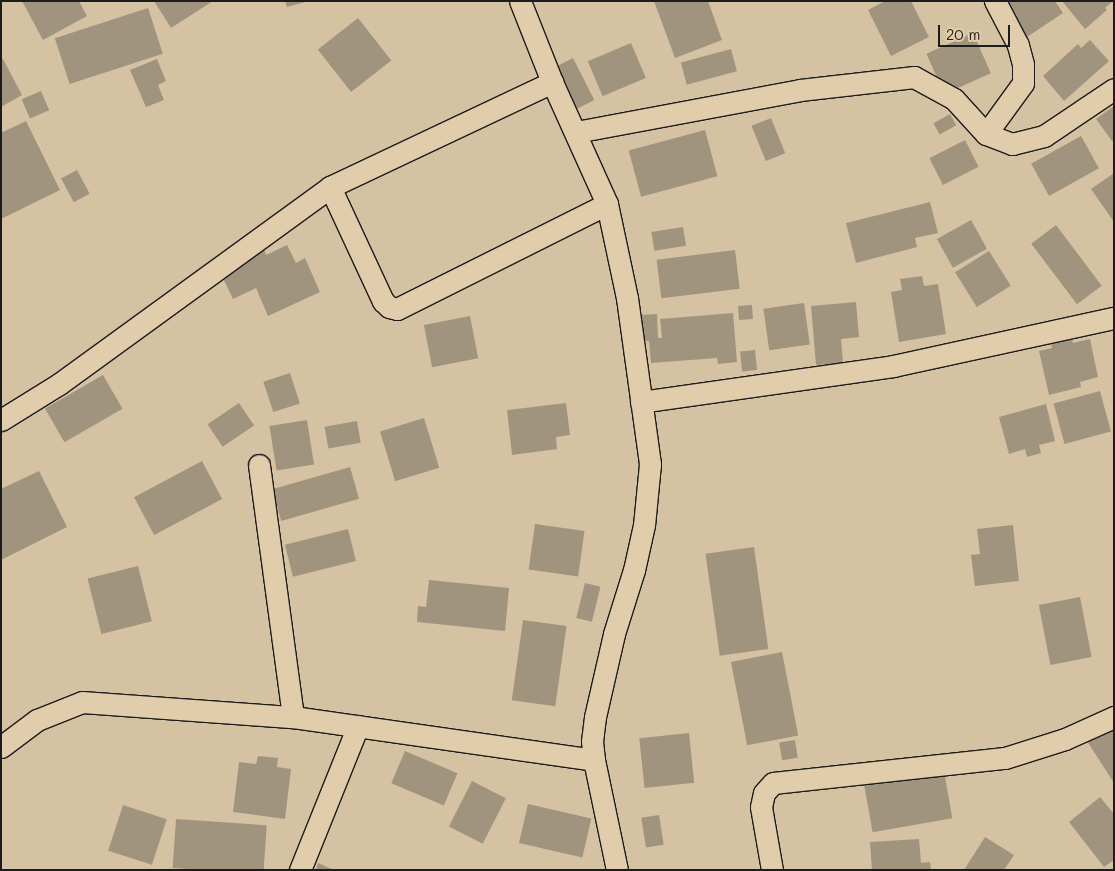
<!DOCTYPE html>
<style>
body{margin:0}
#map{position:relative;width:1115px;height:871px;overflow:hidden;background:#d5c2a3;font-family:Mali,sans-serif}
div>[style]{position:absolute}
.building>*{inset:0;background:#a1947e;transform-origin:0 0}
.roads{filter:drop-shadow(1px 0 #1c1c1c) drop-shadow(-1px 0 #1c1c1c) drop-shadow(0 1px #1c1c1c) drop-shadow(0 -1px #1c1c1c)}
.street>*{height:21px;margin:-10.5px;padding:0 10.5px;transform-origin:10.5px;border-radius:10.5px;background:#e1cdac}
span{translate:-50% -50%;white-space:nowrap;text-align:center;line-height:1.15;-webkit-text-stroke:4px #e1cdac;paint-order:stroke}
.frame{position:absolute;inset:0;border:2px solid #1c1c1c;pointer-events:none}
.scale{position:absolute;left:938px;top:25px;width:72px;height:22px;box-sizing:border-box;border:2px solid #1c1c1c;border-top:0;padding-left:6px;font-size:15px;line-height:18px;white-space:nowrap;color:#1c1c1c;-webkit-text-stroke:4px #e1cdac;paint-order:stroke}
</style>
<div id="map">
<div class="building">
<div style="clip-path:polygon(22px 1px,79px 1px,87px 16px,43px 40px)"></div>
<div style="clip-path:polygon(154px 1px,213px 1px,171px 28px)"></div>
<div style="clip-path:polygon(285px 1px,305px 1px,305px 2px,287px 7px)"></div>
<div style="clip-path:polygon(654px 1px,708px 1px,722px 40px,675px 58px)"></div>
<div style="clip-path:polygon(885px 1px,911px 1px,929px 37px,891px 56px,868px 10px)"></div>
<div style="clip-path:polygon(1000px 1px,1055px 1px,1063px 13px,1024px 39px)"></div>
<div style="clip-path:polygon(1062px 1px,1113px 1px,1105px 8px,1107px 10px,1085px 29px)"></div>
<div style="left:148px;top:8px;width:48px;height:98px;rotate:72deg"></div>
<div style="left:358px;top:18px;width:54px;height:51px;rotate:52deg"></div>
<div style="left:973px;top:33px;width:44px;height:51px;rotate:66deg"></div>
<div style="clip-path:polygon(1090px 40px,1109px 61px,1064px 101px,1043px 76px,1078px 44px,1081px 48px)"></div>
<div style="left:631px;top:43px;width:38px;height:47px;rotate:67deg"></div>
<div style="left:731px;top:49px;width:23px;height:52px;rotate:75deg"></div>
<div style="left:573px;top:58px;width:47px;height:26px;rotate:63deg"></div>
<div style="clip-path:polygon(3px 59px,22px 95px,1px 107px,1px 60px)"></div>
<div style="clip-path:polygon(157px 59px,166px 81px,158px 85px,164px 100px,146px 107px,130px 70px)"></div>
<div style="left:41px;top:91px;width:21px;height:21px;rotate:67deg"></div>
<div style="clip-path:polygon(1114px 106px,1114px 140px,1112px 141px,1096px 119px)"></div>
<div style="left:950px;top:114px;width:13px;height:19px;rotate:61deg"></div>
<div style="left:771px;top:118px;width:38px;height:21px;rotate:68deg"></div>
<div style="clip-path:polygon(26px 121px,60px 190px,1px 219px,1px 133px)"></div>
<div style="left:705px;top:130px;width:48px;height:79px;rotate:75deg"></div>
<div style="left:1081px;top:136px;width:37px;height:57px;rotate:61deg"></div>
<div style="left:965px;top:140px;width:30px;height:40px;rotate:63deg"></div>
<div style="left:77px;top:170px;width:27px;height:18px;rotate:62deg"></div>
<div style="clip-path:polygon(1114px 173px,1114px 222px,1091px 189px)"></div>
<div style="clip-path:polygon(930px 202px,938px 233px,915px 238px,917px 247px,856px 263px,846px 223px)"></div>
<div style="left:971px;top:220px;width:33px;height:39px;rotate:61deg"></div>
<div style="left:1056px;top:225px;width:76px;height:31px;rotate:53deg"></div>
<div style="left:683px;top:227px;width:19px;height:32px;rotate:81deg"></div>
<div style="clip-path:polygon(287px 245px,296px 263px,305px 258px,320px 292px,268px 316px,256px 288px,233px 299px,219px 270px,264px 249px,266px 255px)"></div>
<div style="left:735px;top:250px;width:39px;height:79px;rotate:83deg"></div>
<div style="left:989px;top:251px;width:41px;height:40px;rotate:58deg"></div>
<div style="clip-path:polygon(922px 276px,924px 286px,938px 284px,946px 334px,899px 342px,891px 292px,902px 290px,900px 279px)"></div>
<div style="clip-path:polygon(856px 302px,859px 337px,841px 339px,843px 363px,816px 365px,811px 306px)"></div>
<div style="left:804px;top:303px;width:42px;height:41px;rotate:82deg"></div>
<div style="left:752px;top:305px;width:14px;height:14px;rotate:86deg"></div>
<div style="clip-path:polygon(733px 313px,737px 362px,718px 364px,717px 358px,651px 363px,649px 341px,642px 341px,639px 315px,657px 314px,658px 338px,662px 338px,660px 319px)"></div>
<div style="left:470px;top:316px;width:43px;height:47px;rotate:79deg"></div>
<div style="clip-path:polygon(1071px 336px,1073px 343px,1090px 339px,1098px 377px,1080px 382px,1081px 387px,1049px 395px,1039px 351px,1052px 348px,1050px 341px)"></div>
<div style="left:755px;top:350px;width:20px;height:15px;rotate:84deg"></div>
<div style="left:290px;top:373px;width:32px;height:28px;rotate:72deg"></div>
<div style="left:103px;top:375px;width:39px;height:67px;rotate:60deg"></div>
<div style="left:1100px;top:391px;width:42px;height:48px;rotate:75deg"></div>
<div style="left:239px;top:403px;width:27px;height:38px;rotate:56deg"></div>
<div style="clip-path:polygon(566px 403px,570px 435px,556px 437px,557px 449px,512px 455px,507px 410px)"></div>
<div style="clip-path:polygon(1046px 404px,1055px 441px,1039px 445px,1041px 453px,1027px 457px,1025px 449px,1009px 454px,999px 417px)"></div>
<div style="left:424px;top:418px;width:52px;height:46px;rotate:73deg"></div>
<div style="left:307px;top:420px;width:45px;height:38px;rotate:81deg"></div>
<div style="left:357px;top:421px;width:22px;height:33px;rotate:80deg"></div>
<div style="left:202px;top:461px;width:43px;height:77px;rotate:62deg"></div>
<div style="left:350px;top:467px;width:33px;height:81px;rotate:74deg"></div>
<div style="clip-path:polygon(39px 471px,67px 527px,1px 560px,1px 489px)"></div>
<div style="left:535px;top:524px;width:50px;height:46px;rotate:8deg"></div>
<div style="clip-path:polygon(1013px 525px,1019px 581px,975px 586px,971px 555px,980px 554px,977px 529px)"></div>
<div style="left:348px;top:529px;width:33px;height:65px;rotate:76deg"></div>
<div style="left:754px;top:547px;width:103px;height:49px;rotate:82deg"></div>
<div style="left:138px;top:566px;width:57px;height:52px;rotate:76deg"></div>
<div style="clip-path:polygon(429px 580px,509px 588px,505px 631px,417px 622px,418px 606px,426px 607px)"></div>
<div style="left:585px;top:583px;width:16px;height:36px;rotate:14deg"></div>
<div style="left:1080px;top:597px;width:61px;height:42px;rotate:79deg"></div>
<div style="left:523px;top:620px;width:44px;height:81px;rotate:8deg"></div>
<div style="left:782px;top:652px;width:85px;height:52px;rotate:79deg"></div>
<div style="clip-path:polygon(1114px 724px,1114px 783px,1087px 741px)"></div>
<div style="left:689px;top:733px;width:50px;height:50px;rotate:84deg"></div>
<div style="left:795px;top:740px;width:18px;height:16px;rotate:81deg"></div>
<div style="left:405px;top:751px;width:57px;height:35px;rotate:23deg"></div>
<div style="clip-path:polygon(258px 756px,278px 758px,277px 767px,291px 769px,285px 819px,233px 812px,239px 762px,256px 764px)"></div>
<div style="left:944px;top:771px;width:48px;height:81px;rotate:80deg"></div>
<div style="left:472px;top:781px;width:38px;height:51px;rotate:27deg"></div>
<div style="clip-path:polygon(1100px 797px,1114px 814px,1114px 860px,1104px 867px,1069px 822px)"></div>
<div style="left:528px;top:804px;width:65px;height:40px;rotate:13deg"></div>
<div style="left:123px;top:805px;width:46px;height:48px;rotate:18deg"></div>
<div style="left:659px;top:815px;width:30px;height:18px;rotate:81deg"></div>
<div style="left:176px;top:819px;width:91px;height:49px;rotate:4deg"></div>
<div style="clip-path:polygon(985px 837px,1014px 855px,1004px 870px,964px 870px)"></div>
<div style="clip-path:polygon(919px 839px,921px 863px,930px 862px,931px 870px,872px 870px,870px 842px)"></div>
<div style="clip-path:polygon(318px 863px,334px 870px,316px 870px)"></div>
</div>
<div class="roads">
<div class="street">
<div style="left:520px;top:1px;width:87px;rotate:68.4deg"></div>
<div style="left:552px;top:82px;width:134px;rotate:65.7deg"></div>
<div style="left:607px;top:204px;width:96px;rotate:78deg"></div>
<div style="left:627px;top:298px;width:168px;rotate:82.1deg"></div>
<div style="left:650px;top:464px;width:61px;rotate:95.6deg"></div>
<div style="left:644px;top:525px;width:46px;rotate:102.5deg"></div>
<div style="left:634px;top:570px;width:67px;rotate:107.4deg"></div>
<div style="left:614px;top:634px;width:85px;rotate:102.9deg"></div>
<div style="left:595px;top:717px;width:24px;rotate:97deg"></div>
<div style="left:592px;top:741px;width:19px;rotate:84deg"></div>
<div style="left:594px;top:760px;width:112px;rotate:78.2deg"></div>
<div style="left:576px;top:132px;width:228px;rotate:-10.6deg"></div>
<div style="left:800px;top:90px;width:115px;rotate:-6.5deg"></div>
<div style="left:914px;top:77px;width:46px;rotate:28.8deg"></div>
<div style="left:954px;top:99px;width:47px;rotate:47.6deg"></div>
<div style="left:986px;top:134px;width:28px;rotate:21deg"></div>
<div style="left:1012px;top:144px;width:33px;rotate:-14deg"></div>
<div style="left:1044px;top:136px;width:84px;rotate:-33.9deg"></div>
<div style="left:986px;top:134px;width:63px;rotate:-54deg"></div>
<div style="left:1023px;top:83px;width:19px;rotate:-90deg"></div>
<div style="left:1023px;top:64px;width:20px;rotate:-105deg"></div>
<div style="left:1018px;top:45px;width:50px;rotate:-117.6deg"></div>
<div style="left:330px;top:187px;width:126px;rotate:65.1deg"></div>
<div style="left:383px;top:301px;width:8px;rotate:45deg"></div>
<div style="left:389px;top:307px;width:8px;rotate:14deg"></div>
<div style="left:397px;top:309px;width:235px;rotate:-26.6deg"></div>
<div style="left:641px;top:402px;width:255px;rotate:-8.1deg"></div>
<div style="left:893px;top:366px;width:226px;rotate:-12.3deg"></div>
<div style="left:1px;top:420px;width:68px;rotate:-31.8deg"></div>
<div style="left:59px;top:384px;width:335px;rotate:-36deg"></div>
<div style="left:330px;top:187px;width:246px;rotate:-25.3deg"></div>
<div style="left:259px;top:465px;width:254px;rotate:82.3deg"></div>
<div style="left:1px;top:747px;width:45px;rotate:-36.9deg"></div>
<div style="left:37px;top:720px;width:48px;rotate:-21.8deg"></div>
<div style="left:82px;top:702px;width:212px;rotate:4.1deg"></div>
<div style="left:293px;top:717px;width:304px;rotate:8.1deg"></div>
<div style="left:300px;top:870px;width:155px;rotate:-68.1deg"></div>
<div style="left:772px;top:870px;width:64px;rotate:-99.9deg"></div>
<div style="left:761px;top:807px;width:14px;rotate:-78deg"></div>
<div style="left:764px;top:793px;width:13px;rotate:-48deg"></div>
<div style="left:773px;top:783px;width:233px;rotate:-6.2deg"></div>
<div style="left:1005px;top:758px;width:63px;rotate:-17.6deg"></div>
<div style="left:1065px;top:739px;width:54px;rotate:-24.2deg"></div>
</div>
</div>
<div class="frame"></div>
<div class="scale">20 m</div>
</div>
